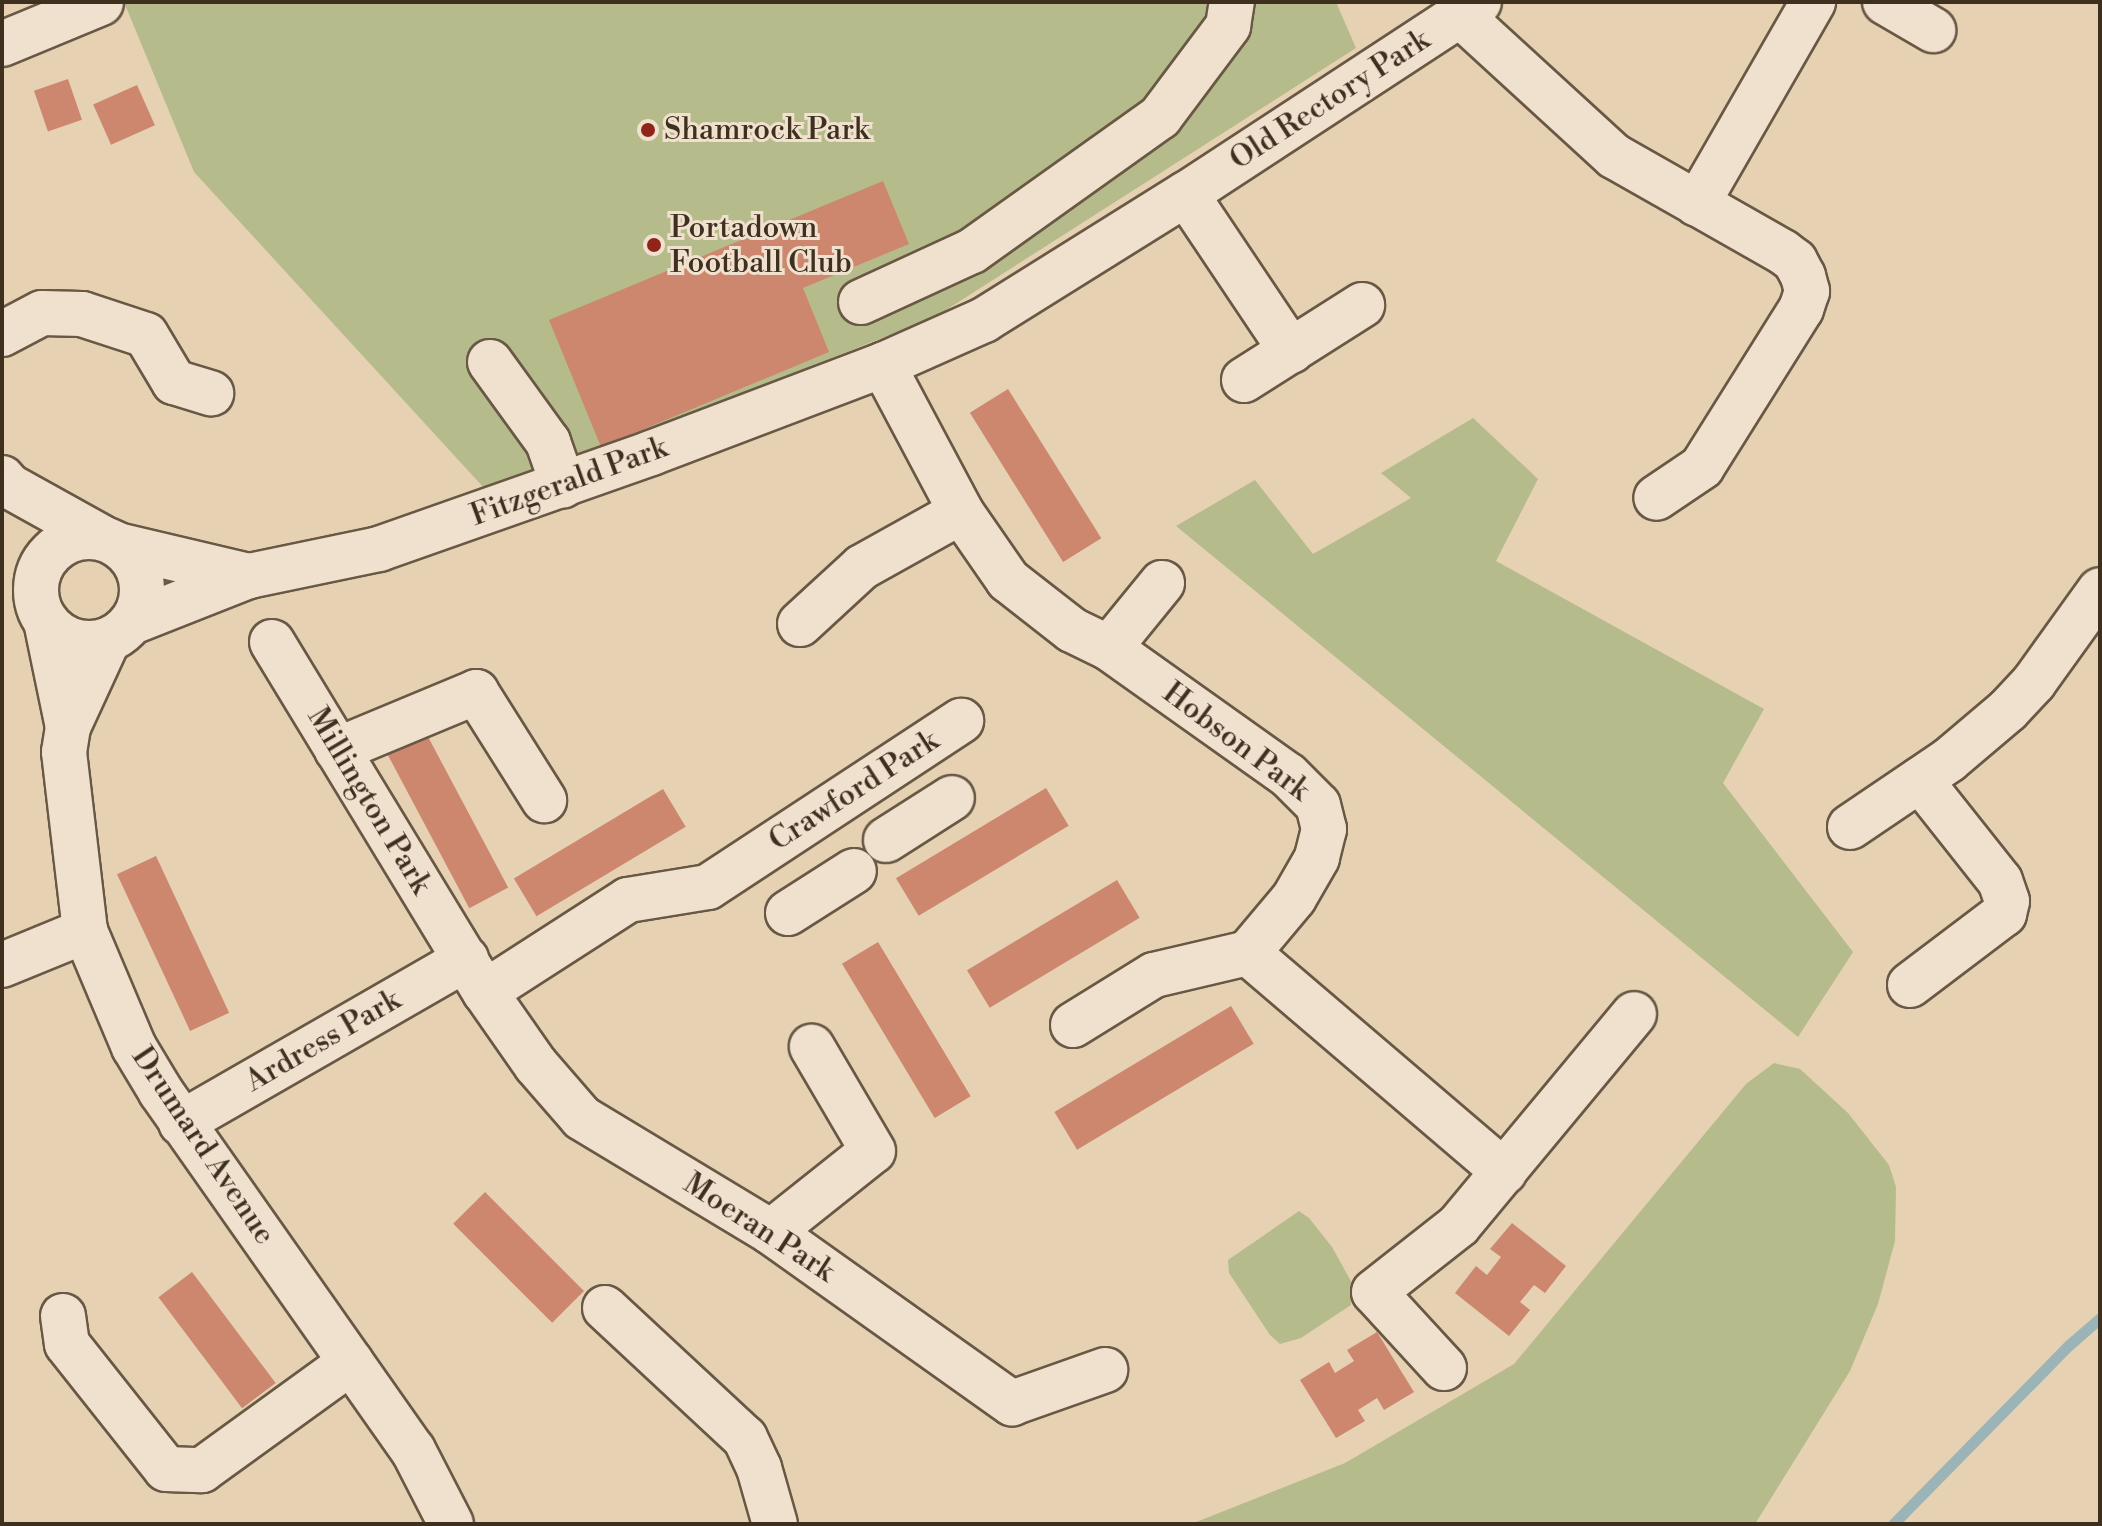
<!DOCTYPE html>
<style>
body{margin:0}
#map{position:relative;width:2102px;height:1526px;overflow:hidden;background:#e6d1b3;font-family:"Libre Bodoni",serif}
div>[style]{position:absolute}
.green>*{inset:0;background:#b6bb8b}
.stream>*{height:11px;margin:-5.5px;padding:0 5.5px;transform-origin:5.5px;border-radius:5.5px;background:#9bb4b8}
.building>*{inset:0;background:#cd876f;transform-origin:0 0}
.roads{filter:drop-shadow(2px 0 #685844) drop-shadow(-2px 0 #685844) drop-shadow(0 2px #685844) drop-shadow(0 -2px #685844)}
.minor>*{height:44px;margin:-22px;padding:0 22px;transform-origin:22px;border-radius:22px;background:#efe1ce}
.minor>.ring{margin:-22px;padding:0;box-sizing:content-box;background:none;border:44px solid #efe1ce;border-radius:50%}
.dots>*{width:22px;height:22px;translate:-50% -50%;box-sizing:border-box;border:4px solid #efe1ce;border-radius:50%}
span{translate:-50% -50%;white-space:nowrap;text-align:center;line-height:1.15;-webkit-text-stroke:6px #efe1ce;paint-order:stroke}
.street-label{font-size:30px;color:#3e2f1f}
.poi-label{font-size:30px;color:#3e2f1f}
.left{translate:0 -50%;text-align:left}
.frame{position:absolute;inset:0;border:4px solid #3e2f1f;pointer-events:none}
</style>
<div id="map">
<div class="green">
<div style="clip-path:polygon(124px 2px,1336px 2px,1356px 48px,935px 317px,582px 457px,558px 440px,536px 472px,485px 489px,194px 172px)"></div>
<div style="clip-path:polygon(1473px 418px,1538px 479px,1496px 561px,1764px 709px,1723px 783px,1853px 952px,1798px 1037px,1176px 526px,1255px 480px,1313px 554px,1411px 498px,1381px 473px)"></div>
<div style="clip-path:polygon(1774px 1063px,1800px 1069px,1848px 1113px,1889px 1165px,1896px 1187px,1895px 1241px,1878px 1304px,1850px 1371px,1755px 1524px,1191px 1524px,1345px 1463px,1514px 1364px,1746px 1084px)"></div>
<div style="clip-path:polygon(1299px 1211px,1309px 1218px,1332px 1247px,1352px 1283px,1351px 1305px,1301px 1338px,1280px 1344px,1270px 1335px,1229px 1273px,1228px 1260px)"></div>
</div>
<div class="stream">
<div style="left:1893px;top:1524px;width:251px;rotate:-45.5deg"></div>
<div style="left:2069px;top:1345px;width:41px;rotate:-41.1deg"></div>
</div>
<div class="building">
<div style="left:68px;top:79px;width:43px;height:36px;rotate:71deg"></div>
<div style="left:137px;top:85px;width:44px;height:48px;rotate:66deg"></div>
<div style="clip-path:polygon(883px 181px,909px 244px,803px 288px,829px 352px,601px 447px,549px 320px)"></div>
<div style="left:1008px;top:389px;width:176px;height:45px;rotate:58deg"></div>
<div style="left:426px;top:733px;width:175px;height:44px;rotate:62deg"></div>
<div style="left:1046px;top:788px;width:44px;height:175px;rotate:59deg"></div>
<div style="left:663px;top:789px;width:44px;height:174px;rotate:59deg"></div>
<div style="left:156px;top:856px;width:173px;height:43px;rotate:65deg"></div>
<div style="left:1117px;top:880px;width:44px;height:175px;rotate:59deg"></div>
<div style="left:878px;top:942px;width:180px;height:42px;rotate:59deg"></div>
<div style="left:1231px;top:1006px;width:44px;height:206px;rotate:59deg"></div>
<div style="left:485px;top:1192px;width:140px;height:45px;rotate:45deg"></div>
<div style="clip-path:polygon(1512px 1223px,1566px 1266px,1545px 1293px,1534px 1285px,1520px 1302px,1530px 1310px,1509px 1336px,1455px 1293px,1476px 1266px,1487px 1275px,1501px 1257px,1490px 1249px)"></div>
<div style="left:192px;top:1272px;width:139px;height:42px;rotate:53deg"></div>
<div style="clip-path:polygon(1377px 1332px,1414px 1392px,1384px 1410px,1377px 1398px,1358px 1410px,1365px 1421px,1336px 1438px,1300px 1380px,1329px 1362px,1335px 1373px,1354px 1361px,1347px 1350px)"></div>
</div>
<div class="roads">
<div class="minor">
<div style="left:1885px;top:2px;width:56px;rotate:30.3deg"></div>
<div style="left:1460px;top:15px;width:209px;rotate:42.5deg"></div>
<div style="left:1614px;top:156px;width:194px;rotate:29.6deg"></div>
<div style="left:1783px;top:252px;width:15px;rotate:37deg"></div>
<div style="left:1795px;top:261px;width:17px;rotate:62deg"></div>
<div style="left:1803px;top:276px;width:16px;rotate:75deg"></div>
<div style="left:1807px;top:291px;width:19px;rotate:108deg"></div>
<div style="left:1801px;top:309px;width:186px;rotate:122.1deg"></div>
<div style="left:1702px;top:467px;width:55px;rotate:146deg"></div>
<div style="left:2px;top:44px;width:107px;rotate:-22.5deg"></div>
<div style="left:1186px;top:194px;width:189px;rotate:56.2deg"></div>
<div style="left:1697px;top:204px;width:233px;rotate:-60.1deg"></div>
<div style="left:861px;top:302px;width:122px;rotate:-24.7deg"></div>
<div style="left:972px;top:251px;width:231px;rotate:-35.5deg"></div>
<div style="left:1160px;top:117px;width:114px;rotate:-53.2deg"></div>
<div style="left:1228px;top:26px;width:24px;rotate:-81deg"></div>
<div style="left:2px;top:334px;width:45px;rotate:-27.7deg"></div>
<div style="left:42px;top:313px;width:40px;rotate:1.4deg"></div>
<div style="left:82px;top:314px;width:67px;rotate:18.2deg"></div>
<div style="left:146px;top:335px;width:55px;rotate:59.2deg"></div>
<div style="left:174px;top:382px;width:39px;rotate:17deg"></div>
<div style="left:490px;top:362px;width:99px;rotate:54.1deg"></div>
<div style="left:548px;top:442px;width:46px;rotate:70.8deg"></div>
<div style="left:883px;top:365px;width:166px;rotate:62deg"></div>
<div style="left:961px;top:512px;width:83px;rotate:55.3deg"></div>
<div style="left:1008px;top:580px;width:81px;rotate:38deg"></div>
<div style="left:1072px;top:630px;width:41px;rotate:25.9deg"></div>
<div style="left:1109px;top:648px;width:219px;rotate:35.4deg"></div>
<div style="left:1288px;top:775px;width:42px;rotate:45deg"></div>
<div style="left:1318px;top:805px;width:25px;rotate:76deg"></div>
<div style="left:1324px;top:829px;width:30px;rotate:104deg"></div>
<div style="left:1317px;top:858px;width:46px;rotate:119.9deg"></div>
<div style="left:1294px;top:898px;width:72px;rotate:129.9deg"></div>
<div style="left:1248px;top:953px;width:337px;rotate:40.5deg"></div>
<div style="left:1244px;top:380px;width:140px;rotate:-32.4deg"></div>
<div style="left:2px;top:478px;width:11px;rotate:49deg"></div>
<div style="left:9px;top:486px;width:105px;rotate:29deg"></div>
<div class="ring" style="left:36px;top:537px;width:62px;height:62px"></div>
<div style="left:117px;top:545px;width:136px;rotate:13.2deg"></div>
<div style="left:46px;top:621px;width:108px;rotate:78.3deg"></div>
<div style="left:132px;top:622px;width:126px;rotate:-21.5deg"></div>
<div style="left:249px;top:576px;width:133px;rotate:-11.7deg"></div>
<div style="left:379px;top:549px;width:288px;rotate:-19.4deg"></div>
<div style="left:651px;top:453px;width:248px;rotate:-20.8deg"></div>
<div style="left:883px;top:365px;width:111px;rotate:-24deg"></div>
<div style="left:984px;top:320px;width:238px;rotate:-32deg"></div>
<div style="left:1186px;top:194px;width:350px;rotate:-33.2deg"></div>
<div style="left:800px;top:624px;width:84px;rotate:-42.6deg"></div>
<div style="left:862px;top:567px;width:113px;rotate:-29.1deg"></div>
<div style="left:108px;top:640px;width:96px;rotate:114.7deg"></div>
<div style="left:68px;top:727px;width:25px;rotate:99deg"></div>
<div style="left:64px;top:752px;width:180px;rotate:83.3deg"></div>
<div style="left:85px;top:931px;width:126px;rotate:67.1deg"></div>
<div style="left:134px;top:1047px;width:52px;rotate:59deg"></div>
<div style="left:161px;top:1092px;width:438px;rotate:54.9deg"></div>
<div style="left:413px;top:1450px;width:83px;rotate:62.8deg"></div>
<div style="left:272px;top:642px;width:410px;rotate:58.7deg"></div>
<div style="left:485px;top:992px;width:89px;rotate:55.1deg"></div>
<div style="left:536px;top:1065px;width:70px;rotate:49deg"></div>
<div style="left:582px;top:1118px;width:221px;rotate:31.1deg"></div>
<div style="left:771px;top:1232px;width:296px;rotate:35.4deg"></div>
<div style="left:1012px;top:1403px;width:99px;rotate:-19.5deg"></div>
<div style="left:1109px;top:648px;width:84px;rotate:-50.8deg"></div>
<div style="left:337px;top:750px;width:151px;rotate:-22.6deg"></div>
<div style="left:476px;top:692px;width:128px;rotate:57.8deg"></div>
<div style="left:1850px;top:827px;width:120px;rotate:-34.1deg"></div>
<div style="left:1949px;top:760px;width:77px;rotate:-40.3deg"></div>
<div style="left:2008px;top:710px;width:38px;rotate:-47deg"></div>
<div style="left:2034px;top:682px;width:113px;rotate:-54.3deg"></div>
<div style="left:886px;top:840px;width:78px;rotate:-32.5deg"></div>
<div style="left:788px;top:913px;width:78px;rotate:-32.5deg"></div>
<div style="left:2px;top:965px;width:90px;rotate:-22.3deg"></div>
<div style="left:1910px;top:985px;width:118px;rotate:-37.1deg"></div>
<div style="left:2004px;top:914px;width:13px;rotate:-77deg"></div>
<div style="left:2007px;top:901px;width:21px;rotate:-109deg"></div>
<div style="left:2000px;top:881px;width:129px;rotate:-128.4deg"></div>
<div style="left:485px;top:992px;width:170px;rotate:-32.8deg"></div>
<div style="left:628px;top:900px;width:81px;rotate:-9.2deg"></div>
<div style="left:708px;top:887px;width:303px;rotate:-33.3deg"></div>
<div style="left:1073px;top:1025px;width:95px;rotate:-31.7deg"></div>
<div style="left:1154px;top:975px;width:97px;rotate:-13.2deg"></div>
<div style="left:181px;top:1123px;width:329px;rotate:-29.9deg"></div>
<div style="left:771px;top:1232px;width:130px;rotate:-38.5deg"></div>
<div style="left:873px;top:1151px;width:121px;rotate:-120.4deg"></div>
<div style="left:605px;top:1308px;width:191px;rotate:42.9deg"></div>
<div style="left:745px;top:1438px;width:33px;rotate:65deg"></div>
<div style="left:759px;top:1468px;width:58px;rotate:74.1deg"></div>
<div style="left:63px;top:1316px;width:28px;rotate:82deg"></div>
<div style="left:67px;top:1344px;width:159px;rotate:51.6deg"></div>
<div style="left:166px;top:1469px;width:36px;rotate:2deg"></div>
<div style="left:202px;top:1470px;width:184px;rotate:-35.9deg"></div>
<div style="left:1444px;top:1368px;width:103px;rotate:-132.6deg"></div>
<div style="left:1374px;top:1292px;width:108px;rotate:-38.2deg"></div>
<div style="left:1459px;top:1225px;width:274px;rotate:-50.3deg"></div>
</div>
</div>
<div class="dots">
<div style="left:648px;top:130px;background:#8f2418"></div>
<div style="left:654px;top:245px;background:#8f2418"></div>
</div>
<div class="street-label">
<span style="left:1330px;top:100px;rotate:-33deg">Old Rectory Park</span>
<span style="left:569px;top:482px;rotate:-20deg">Fitzgerald Park</span>
<span style="left:1236px;top:742px;rotate:37deg">Hobson Park</span>
<span style="left:854px;top:791px;rotate:-33deg">Crawford Park</span>
<span style="left:369px;top:801px;rotate:59deg">Millington Park</span>
<span style="left:323px;top:1041px;rotate:-30deg">Ardress Park</span>
<span style="left:203px;top:1146px;rotate:56deg">Drumard Avenue</span>
<span style="left:759px;top:1228px;rotate:33deg">Moeran Park</span>
</div>
<div class="poi-label">
<span class="left" style="left:664px;top:130px">Shamrock Park</span>
<span class="left" style="left:670px;top:245px">Portadown<br>Football Club</span>
</div>
<div class="frame"></div>
</div>
